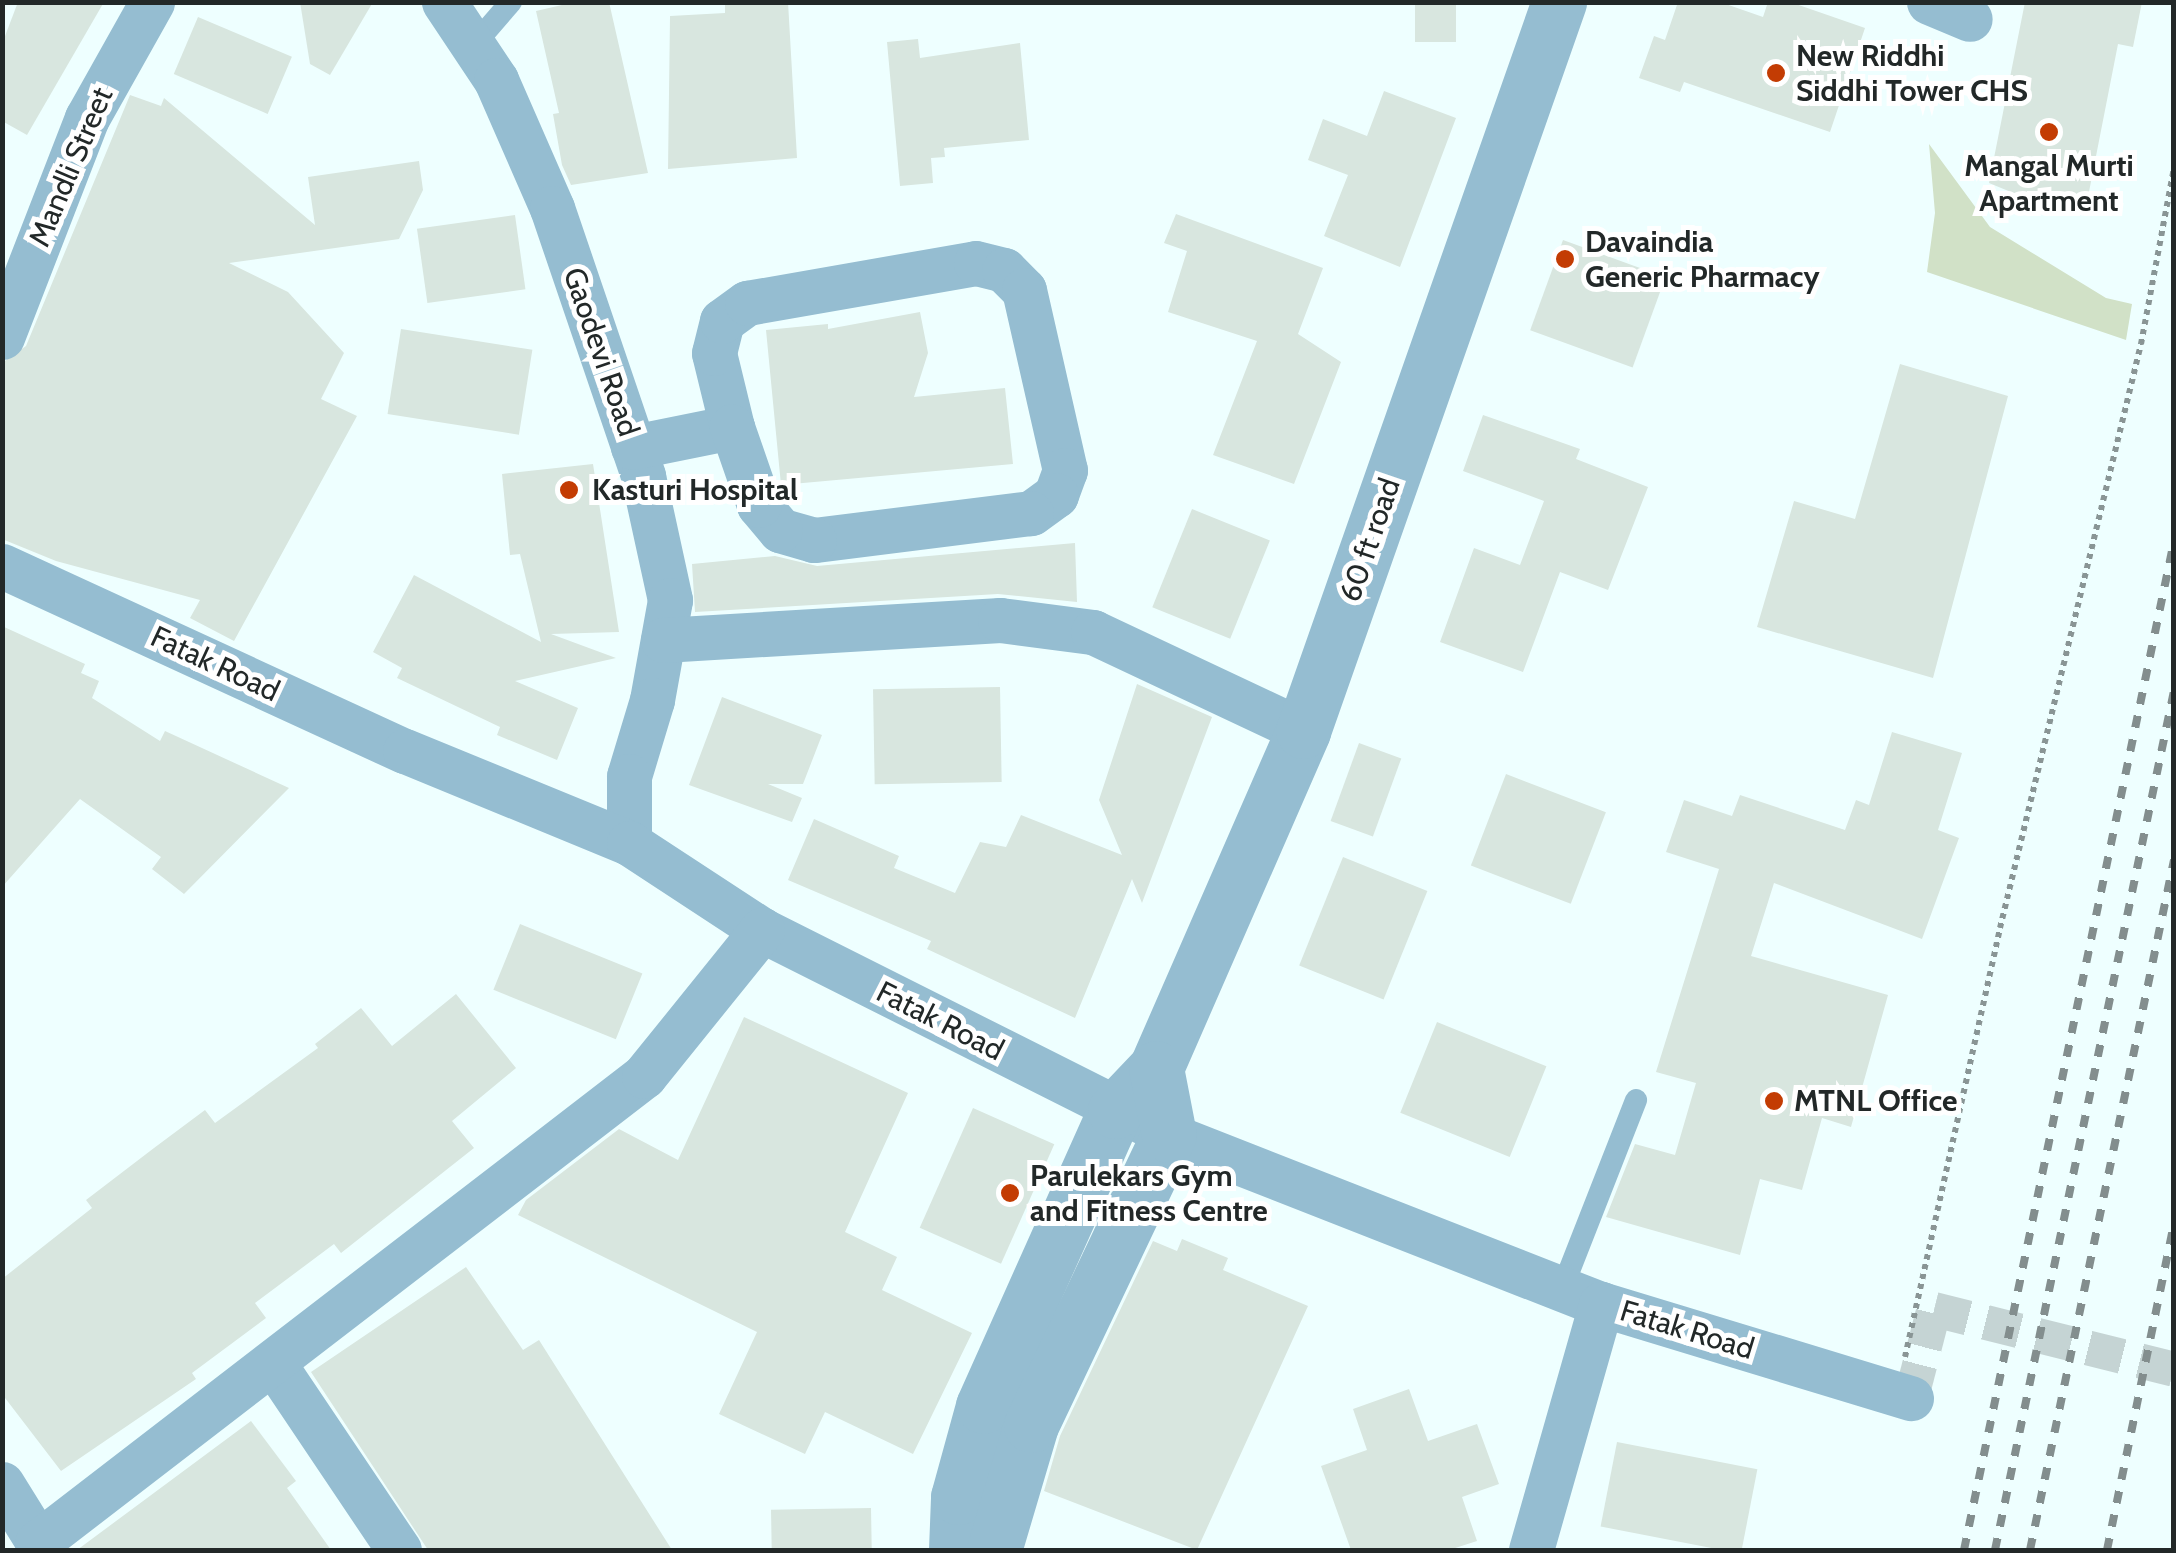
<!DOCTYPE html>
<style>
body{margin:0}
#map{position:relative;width:2176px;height:1553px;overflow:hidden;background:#eff;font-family:Cabin,sans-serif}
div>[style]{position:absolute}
.green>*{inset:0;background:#d1e1c7}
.building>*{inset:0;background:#d8e6df;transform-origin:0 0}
.pedestrian-tunnel>*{height:35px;margin-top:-17.5px;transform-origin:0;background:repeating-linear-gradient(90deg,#c5d4d4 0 35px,transparent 0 53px)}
.path>*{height:6px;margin-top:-3px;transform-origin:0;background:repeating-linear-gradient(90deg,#899595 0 5px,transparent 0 10px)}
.service>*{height:22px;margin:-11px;padding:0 11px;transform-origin:11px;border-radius:11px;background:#95bdd1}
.minor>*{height:45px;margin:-22.5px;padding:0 22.5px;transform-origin:22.5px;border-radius:22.5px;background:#95bdd1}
.tertiary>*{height:55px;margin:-27.5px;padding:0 27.5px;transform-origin:27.5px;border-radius:27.5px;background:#95bdd1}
.rail>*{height:8px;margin-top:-4px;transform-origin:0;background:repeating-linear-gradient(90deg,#838e8e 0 12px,transparent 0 24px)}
.dots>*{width:28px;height:28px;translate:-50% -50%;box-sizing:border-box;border:5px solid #fff;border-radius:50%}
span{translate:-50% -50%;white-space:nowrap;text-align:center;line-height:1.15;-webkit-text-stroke:10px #fff;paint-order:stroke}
.poi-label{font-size:30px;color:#222828;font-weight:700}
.left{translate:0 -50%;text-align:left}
.street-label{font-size:30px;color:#222828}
.frame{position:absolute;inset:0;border:5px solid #222828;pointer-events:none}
</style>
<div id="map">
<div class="green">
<div style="clip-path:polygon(1929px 144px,1990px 227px,2106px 298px,2132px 304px,2126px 340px,1927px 272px,1935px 213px)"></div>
</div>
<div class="building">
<div style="clip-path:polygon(18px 2px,104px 2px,27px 135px,2px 121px,2px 44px)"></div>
<div style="clip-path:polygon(300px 2px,373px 2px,330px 75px,310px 64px)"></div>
<div style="clip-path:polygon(575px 2px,609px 2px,648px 173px,571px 185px,562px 165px,553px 114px,559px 113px,536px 11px)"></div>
<div style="clip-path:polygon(725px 2px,788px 2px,797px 158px,668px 169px,670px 16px,725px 13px)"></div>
<div style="left:1415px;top:2px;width:41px;height:40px"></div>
<div style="clip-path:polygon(1678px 2px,1720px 2px,1763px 17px,1768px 2px,1790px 2px,1865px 28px,1830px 132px,1684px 82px,1680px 92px,1639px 78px,1654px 36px,1665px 40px)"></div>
<div style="clip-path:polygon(2025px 2px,2142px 2px,2133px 47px,2118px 44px,2087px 202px,2040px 204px,1989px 183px)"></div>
<div style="left:198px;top:17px;width:102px;height:62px;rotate:23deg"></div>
<div style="clip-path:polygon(918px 39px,920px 58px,1020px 43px,1029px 140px,944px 148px,945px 157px,931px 158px,933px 183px,900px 186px,887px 42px)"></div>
<div style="clip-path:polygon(1384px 91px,1456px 118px,1400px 267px,1324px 236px,1348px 175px,1308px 160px,1323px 119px,1367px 136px)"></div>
<div style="clip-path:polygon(130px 95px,161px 106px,164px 98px,315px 225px,308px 177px,419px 161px,423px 190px,399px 239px,229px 263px,288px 292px,344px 353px,321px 399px,357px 416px,234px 641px,190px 618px,200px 600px,56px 561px,2px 539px,2px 363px,26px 346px)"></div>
<div style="clip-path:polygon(1176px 214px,1323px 268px,1298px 334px,1341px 362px,1294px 484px,1213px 455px,1257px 341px,1168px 312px,1187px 251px,1164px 243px)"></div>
<div style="left:515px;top:215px;width:75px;height:99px;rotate:82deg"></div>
<div style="left:1563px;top:240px;width:109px;height:96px;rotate:20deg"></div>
<div style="clip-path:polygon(920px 312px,928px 353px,914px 397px,1005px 388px,1013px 464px,781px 485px,766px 330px,828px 324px,828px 329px)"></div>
<div style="left:401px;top:329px;width:133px;height:86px;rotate:9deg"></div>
<div style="clip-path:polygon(1900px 364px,2008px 396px,1933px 678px,1757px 627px,1794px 501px,1855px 519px)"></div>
<div style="clip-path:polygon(1483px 415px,1580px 449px,1576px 459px,1648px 487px,1608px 590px,1560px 572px,1523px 672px,1440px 642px,1474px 548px,1520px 565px,1544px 501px,1463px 471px)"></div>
<div style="clip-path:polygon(593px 464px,619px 632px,551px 634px,616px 658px,515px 681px,578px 708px,557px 760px,497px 735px,500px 727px,397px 678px,402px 668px,373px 652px,414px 575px,541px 642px,520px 554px,510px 555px,502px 474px)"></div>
<div style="left:1192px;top:509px;width:84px;height:106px;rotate:22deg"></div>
<div style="clip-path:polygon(1075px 543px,1077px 602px,998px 594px,695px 612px,692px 564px,775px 556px,817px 566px)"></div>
<div style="clip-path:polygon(2px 626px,85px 664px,81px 673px,99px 681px,92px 698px,160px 741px,165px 731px,289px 788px,184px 894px,152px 869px,161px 857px,80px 799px,2px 887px)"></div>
<div style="clip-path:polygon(1137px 684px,1212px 717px,1142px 903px,1132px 879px,1075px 1018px,927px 949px,931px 941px,788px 880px,814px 819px,899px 856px,894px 868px,955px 893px,980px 842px,1006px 847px,1021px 815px,1122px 855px,1099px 800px)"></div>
<div style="left:1000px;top:687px;width:95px;height:127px;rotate:89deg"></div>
<div style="clip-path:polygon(722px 697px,822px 735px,803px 784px,768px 784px,802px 798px,792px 822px,689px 785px)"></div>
<div style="clip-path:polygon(1892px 732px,1962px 753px,1938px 830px,1959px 838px,1922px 939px,1774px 883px,1751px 956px,1888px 995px,1851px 1127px,1822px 1118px,1802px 1190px,1760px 1179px,1740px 1255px,1606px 1217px,1635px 1144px,1675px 1155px,1696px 1083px,1656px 1072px,1719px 869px,1666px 852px,1684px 800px,1732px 816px,1740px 795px,1845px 830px,1856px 800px,1869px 805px)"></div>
<div style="left:1359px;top:743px;width:45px;height:83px;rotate:20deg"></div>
<div style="left:1506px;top:774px;width:107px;height:98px;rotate:21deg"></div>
<div style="left:1343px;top:857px;width:91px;height:117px;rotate:22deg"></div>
<div style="left:520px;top:924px;width:132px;height:71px;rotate:22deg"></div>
<div style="clip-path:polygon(456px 994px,516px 1068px,452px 1121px,474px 1148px,341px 1253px,334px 1244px,255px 1303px,266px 1318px,192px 1373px,196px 1379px,61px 1471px,2px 1394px,2px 1279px,92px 1208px,86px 1200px,154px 1148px,205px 1110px,215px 1123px,318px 1048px,315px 1044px,361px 1008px,392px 1046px)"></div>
<div style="clip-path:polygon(744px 1017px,908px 1093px,845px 1232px,897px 1257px,882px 1290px,972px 1333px,913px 1454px,825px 1412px,805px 1454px,719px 1414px,757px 1332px,518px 1215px,526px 1200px,619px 1129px,678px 1160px)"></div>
<div style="left:1437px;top:1022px;width:118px;height:98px;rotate:22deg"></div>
<div style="left:973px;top:1108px;width:89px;height:131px;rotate:24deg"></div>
<div style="clip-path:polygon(1182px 1239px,1228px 1258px,1223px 1270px,1308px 1306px,1197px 1550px,1044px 1491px,1060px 1436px,1153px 1241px,1177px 1251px)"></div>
<div style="clip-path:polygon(466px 1267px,523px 1350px,539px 1340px,672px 1550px,428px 1550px,311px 1372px)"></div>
<div style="clip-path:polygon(1409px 1389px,1428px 1441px,1477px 1424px,1499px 1484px,1462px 1497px,1477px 1541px,1449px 1550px,1351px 1550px,1321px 1466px,1367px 1450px,1353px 1409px)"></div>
<div style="clip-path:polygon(251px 1421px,296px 1481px,287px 1488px,331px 1550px,77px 1550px)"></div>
<div style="left:1617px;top:1442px;width:143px;height:86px;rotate:11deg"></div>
<div style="left:871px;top:1508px;width:42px;height:100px;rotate:89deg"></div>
</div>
<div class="pedestrian-tunnel">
<div style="left:1911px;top:1398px;width:92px;rotate:-75.5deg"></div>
<div style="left:1934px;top:1309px;width:247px;rotate:14deg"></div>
</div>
<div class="path">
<div style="left:1905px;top:1357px;width:439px;rotate:-77.5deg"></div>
<div style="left:2000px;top:928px;width:601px;rotate:-76.43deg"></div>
<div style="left:2141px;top:344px;width:179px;rotate:-79.4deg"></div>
</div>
<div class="service">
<div style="left:473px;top:46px;width:58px;rotate:-49.2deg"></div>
<div style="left:1562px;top:1289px;width:203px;rotate:-68.6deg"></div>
</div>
<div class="minor">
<div style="left:444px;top:2px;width:94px;rotate:56.3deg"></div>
<div style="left:496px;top:80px;width:140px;rotate:66.4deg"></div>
<div style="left:552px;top:208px;width:283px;rotate:71.2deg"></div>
<div style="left:643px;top:476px;width:127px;rotate:77.7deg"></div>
<div style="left:670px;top:600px;width:102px;rotate:100.2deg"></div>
<div style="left:652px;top:700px;width:79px;rotate:106.8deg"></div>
<div style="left:629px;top:776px;width:67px;rotate:90deg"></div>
<div style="left:1929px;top:2px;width:44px;rotate:22.5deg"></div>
<div style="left:2px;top:337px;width:235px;rotate:-68.8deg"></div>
<div style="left:87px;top:118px;width:133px;rotate:-60.7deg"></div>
<div style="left:633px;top:447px;width:101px;rotate:-11.4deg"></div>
<div style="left:732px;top:427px;width:76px;rotate:-103.7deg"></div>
<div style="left:714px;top:353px;width:33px;rotate:-76deg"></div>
<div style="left:722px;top:321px;width:31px;rotate:-36deg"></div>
<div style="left:747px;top:303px;width:232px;rotate:-9.9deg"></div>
<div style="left:976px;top:263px;width:29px;rotate:14deg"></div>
<div style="left:1004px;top:270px;width:28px;rotate:45deg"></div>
<div style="left:1024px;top:290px;width:185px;rotate:77.2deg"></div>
<div style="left:1065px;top:470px;width:27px;rotate:110deg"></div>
<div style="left:1056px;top:495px;width:31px;rotate:144deg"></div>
<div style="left:1031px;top:513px;width:219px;rotate:172.9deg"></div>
<div style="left:814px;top:540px;width:35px;rotate:-164deg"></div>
<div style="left:780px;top:530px;width:33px;rotate:-130deg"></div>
<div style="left:759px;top:505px;width:83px;rotate:-109.1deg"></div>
<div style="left:2px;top:566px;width:443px;rotate:24.7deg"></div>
<div style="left:405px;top:751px;width:242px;rotate:22.3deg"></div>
<div style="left:629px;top:843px;width:159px;rotate:33.2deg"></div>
<div style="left:762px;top:930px;width:456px;rotate:26.7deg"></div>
<div style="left:1169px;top:1135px;width:464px;rotate:21.4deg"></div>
<div style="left:1601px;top:1304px;width:324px;rotate:16.9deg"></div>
<div style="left:663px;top:640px;width:338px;rotate:-3.4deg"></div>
<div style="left:1000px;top:620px;width:94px;rotate:7.4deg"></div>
<div style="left:1093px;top:632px;width:232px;rotate:25.2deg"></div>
<div style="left:274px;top:1364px;width:224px;rotate:56.1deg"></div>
<div style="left:2px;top:1484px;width:78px;rotate:58.2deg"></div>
<div style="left:37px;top:1543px;width:766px;rotate:-37.57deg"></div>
<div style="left:644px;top:1076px;width:188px;rotate:-51.1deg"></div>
<div style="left:1531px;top:1550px;width:256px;rotate:-74.1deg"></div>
</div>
<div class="tertiary">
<div style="left:956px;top:1550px;width:53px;rotate:-87.8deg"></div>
<div style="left:958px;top:1497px;width:94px;rotate:-74.6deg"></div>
<div style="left:983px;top:1406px;width:323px;rotate:-65.9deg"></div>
<div style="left:1115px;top:1111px;width:59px;rotate:-46.4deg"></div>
<div style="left:1156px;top:1068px;width:368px;rotate:-66.4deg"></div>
<div style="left:1303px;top:731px;width:773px;rotate:-70.65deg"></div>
<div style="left:994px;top:1550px;width:130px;rotate:-73.5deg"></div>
<div style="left:1031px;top:1425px;width:321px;rotate:-64.6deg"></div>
<div style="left:1169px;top:1135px;width:68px;rotate:-101deg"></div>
</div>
<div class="rail">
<div style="left:1964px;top:1550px;width:1031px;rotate:-78.24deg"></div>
<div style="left:1995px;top:1550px;width:877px;rotate:-78.23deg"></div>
<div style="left:2030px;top:1550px;width:705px;rotate:-78.21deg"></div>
<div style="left:2107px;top:1550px;width:334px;rotate:-78.4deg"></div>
</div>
<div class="dots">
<div style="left:1776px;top:73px;background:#c33c03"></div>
<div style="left:2049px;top:132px;background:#c33c03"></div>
<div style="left:1565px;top:259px;background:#c33c03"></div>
<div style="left:569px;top:490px;background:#c33c03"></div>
<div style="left:1774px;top:1101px;background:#c33c03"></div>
<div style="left:1010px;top:1193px;background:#c33c03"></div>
</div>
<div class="poi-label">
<span class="left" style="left:1796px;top:73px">New Riddhi<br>Siddhi Tower CHS</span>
<span style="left:2049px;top:183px">Mangal Murti<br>Apartment</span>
<span class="left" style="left:1585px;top:259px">Davaindia<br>Generic Pharmacy</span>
<span class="left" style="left:592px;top:490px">Kasturi Hospital</span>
<span class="left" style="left:1794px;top:1101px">MTNL Office</span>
<span class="left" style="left:1030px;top:1193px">Parulekars Gym<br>and Fitness Centre</span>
</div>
<div class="street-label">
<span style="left:71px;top:167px;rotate:-67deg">Mandli Street</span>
<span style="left:601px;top:352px;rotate:71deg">Gaodevi Road</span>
<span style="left:1370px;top:540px;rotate:-71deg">60 ft road</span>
<span style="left:215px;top:664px;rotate:25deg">Fatak Road</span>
<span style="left:940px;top:1021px;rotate:27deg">Fatak Road</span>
<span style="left:1687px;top:1330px;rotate:17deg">Fatak Road</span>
</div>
<div class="frame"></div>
</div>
